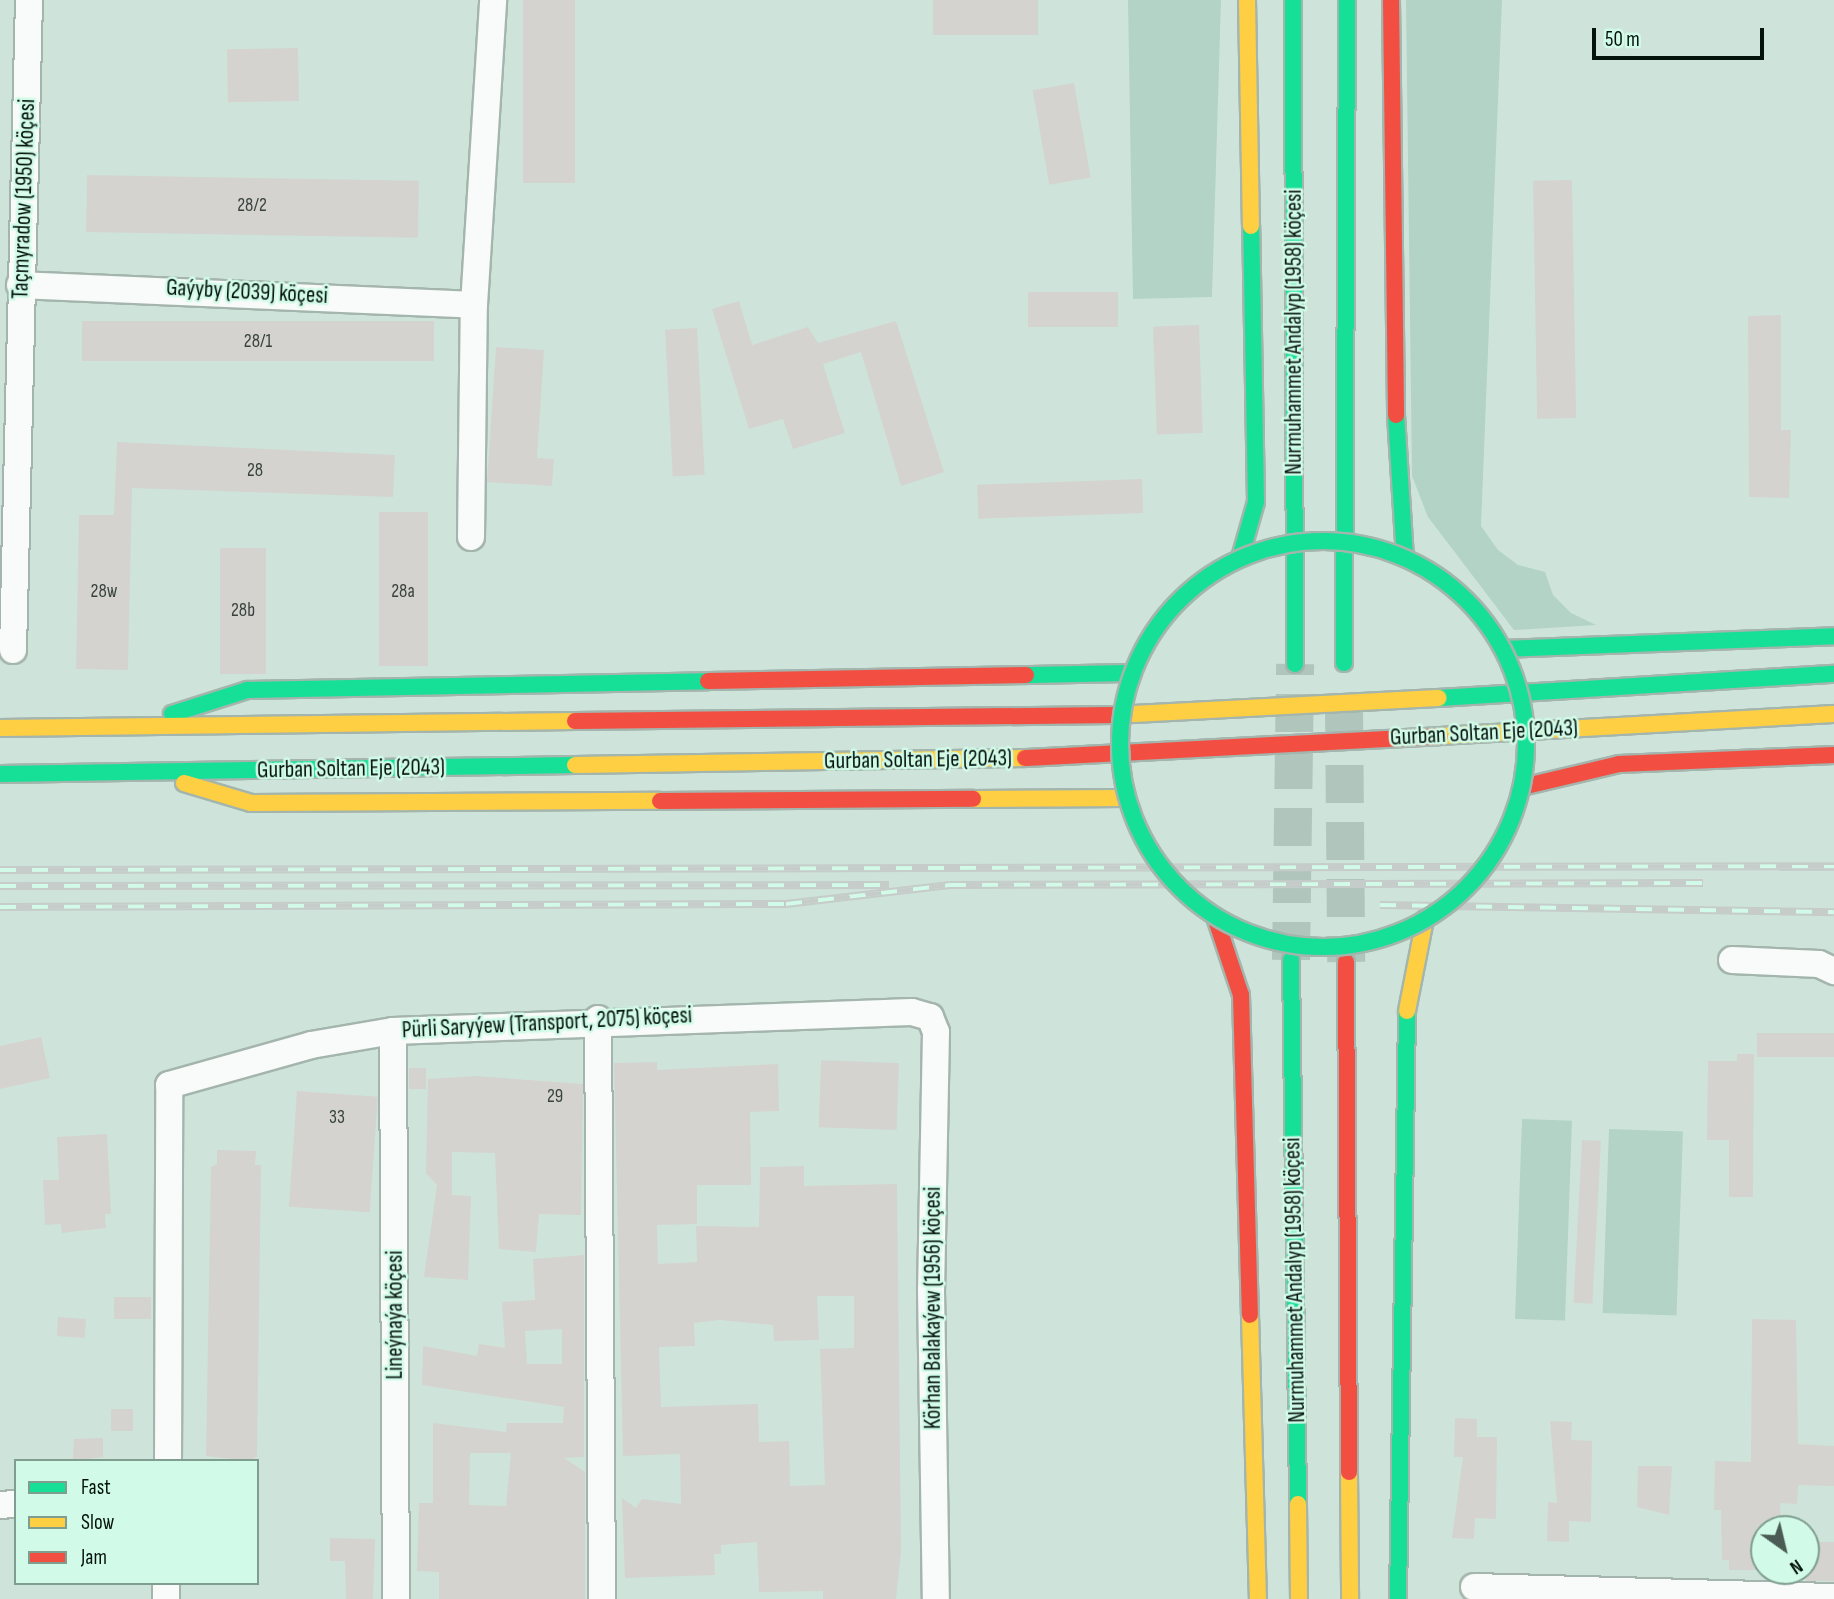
<!DOCTYPE html>
<meta charset="utf-8">
<style>
body{margin:0}
#map{position:relative;width:1834px;height:1599px;overflow:hidden;background:#cee4da;font-family:"Sofia Sans Condensed",sans-serif}
div>[style]{position:absolute}
.green>*{inset:0;background:#b2d3c5;transform-origin:0 0}
.building>*{inset:0;background:#d4d3d0;transform-origin:0 0}
.primary-tunnel>*{height:38px;margin-top:-19px;transform-origin:0;background:repeating-linear-gradient(90deg,#b0c5bb 0 38px,transparent 0 57px)}
.roads{filter:drop-shadow(2px 0 #a4b5ad) drop-shadow(-2px 0 #a4b5ad) drop-shadow(0 2px #a4b5ad) drop-shadow(0 -2px #a4b5ad)}
.street>*{height:26px;margin:-13px;padding:0 13px;transform-origin:13px;border-radius:13px;background:#f8fbf9}
.fast>*{height:16px;margin:-8px;padding:0 8px;transform-origin:8px;border-radius:8px;background:#16e098}
.slow>*{height:16px;margin:-8px;padding:0 8px;transform-origin:8px;border-radius:8px;background:#ffcf43}
.jam>*{height:16px;margin:-8px;padding:0 8px;transform-origin:8px;border-radius:8px;background:#f24e42}
.rail>*{height:8px;margin-top:-4px;transform-origin:0;background:repeating-linear-gradient(90deg,#d1fbe8 0 16px,#c6ccca 0 32px);box-sizing:border-box;border-block:2px solid #c6ccca}
.bridges{filter:drop-shadow(2px 0 #a4b5ad) drop-shadow(-2px 0 #a4b5ad) drop-shadow(0 2px #a4b5ad) drop-shadow(0 -2px #a4b5ad)}
.fast-bridge>*{height:16px;margin:-8px;padding:0 8px;transform-origin:8px;border-radius:8px;background:#16e098}
.fast-bridge>.ring{margin:-8px;padding:0;box-sizing:content-box;background:none;border:16px solid #16e098;border-radius:50%}
span{translate:-50% -50%;white-space:nowrap;text-align:center;line-height:1.15;-webkit-text-stroke:5px #d1fbe8;paint-order:stroke}
.number-label{font-size:19px;color:#39433e}
.number-label span{-webkit-text-stroke-width:0}
.street-label{font-size:23px;color:#05130d}
.legend{position:absolute;left:14px;top:1459px;width:245px;height:126px;box-sizing:border-box;background:#d1fbe8;border:2px solid #7f9e90;margin:0;padding:9px 12px;list-style:none;font-size:21px;color:#05130d}
.legend li{display:flex;align-items:center;gap:14px;height:35px}
.legend b{width:35px;border:2px solid #7f9e90}
.north{position:absolute;left:1750px;top:1515px;width:70px;height:70px;box-sizing:border-box;background:#d1fbe8;border:2px solid #7f9e90;border-radius:50%;rotate:146deg;font-size:19px;font-weight:700;line-height:28px;text-align:center;color:#05130d}
.north::after{content:'';display:block;margin:auto;width:24px;height:32px;background:#4b5c55;clip-path:polygon(50% 0,100% 100%,50% 72%,0 100%)}
.scale{position:absolute;left:1592px;top:28px;width:172px;height:32px;box-sizing:border-box;border:4px solid #05130d;border-top:0;padding-left:9px;font-size:21px;line-height:24px;white-space:nowrap;color:#05130d;-webkit-text-stroke:5px #d1fbe8;paint-order:stroke}
</style>
<div id="map">
<div class="green">
<div style="clip-path:polygon(1128px 0,1221px 0,1212px 297px,1133px 299px)"></div>
<div style="clip-path:polygon(1406px 0,1502px 0,1481px 526px,1498px 550px,1518px 565px,1545px 572px,1553px 595px,1571px 613px,1596px 625px,1514px 630px,1428px 517px,1412px 476px)"></div>
<div style="left:1522px;top:1119px;width:50px;height:200px;rotate:2deg"></div>
<div style="left:1609px;top:1129px;width:74px;height:184px;rotate:2deg"></div>
</div>
<div class="building">
<div style="left:523px;top:0;width:52px;height:183px"></div>
<div style="left:933px;top:0;width:105px;height:35px"></div>
<div style="left:298px;top:48px;width:53px;height:71px;rotate:89deg"></div>
<div style="left:1074px;top:83px;width:96px;height:42px;rotate:80deg"></div>
<div style="left:87px;top:175px;width:332px;height:57px;rotate:1deg"></div>
<div style="left:1572px;top:180px;width:238px;height:39px;rotate:89deg"></div>
<div style="left:1118px;top:292px;width:35px;height:90px;rotate:90deg"></div>
<div style="clip-path:polygon(739px 301px,752px 345px,808px 327px,818px 343px,896px 321px,944px 472px,901px 486px,861px 352px,823px 364px,845px 433px,793px 449px,783px 419px,749px 429px,712px 309px)"></div>
<div style="clip-path:polygon(1781px 315px,1781px 430px,1791px 430px,1789px 498px,1749px 497px,1748px 316px)"></div>
<div style="left:82px;top:321px;width:352px;height:40px"></div>
<div style="left:1199px;top:325px;width:108px;height:46px;rotate:88deg"></div>
<div style="left:697px;top:328px;width:147px;height:32px;rotate:87deg"></div>
<div style="clip-path:polygon(496px 347px,544px 350px,537px 458px,554px 459px,552px 486px,487px 482px)"></div>
<div style="clip-path:polygon(117px 442px,395px 455px,393px 497px,132px 488px,128px 670px,76px 669px,79px 515px,114px 515px)"></div>
<div style="left:1142px;top:479px;width:34px;height:165px;rotate:88deg"></div>
<div style="left:379px;top:512px;width:49px;height:154px"></div>
<div style="left:220px;top:548px;width:46px;height:126px"></div>
<div style="left:1834px;top:1033px;width:24px;height:77px;rotate:90deg"></div>
<div style="clip-path:polygon(41px 1037px,50px 1078px,0 1089px,0 1046px)"></div>
<div style="clip-path:polygon(1737px 1054px,1754px 1054px,1753px 1197px,1729px 1197px,1729px 1140px,1707px 1140px,1708px 1061px,1737px 1061px)"></div>
<div style="clip-path:polygon(evenodd,657px 1062px,657px 1070px,778px 1064px,779px 1111px,750px 1112px,751px 1185px,697px 1185px,697px 1224px,657px 1225px,658px 1264px,697px 1262px,696px 1226px,759px 1227px,760px 1167px,804px 1166px,804px 1186px,897px 1184px,901px 1551px,896px 1599px,823px 1599px,823px 1591px,759px 1592px,757px 1542px,721px 1545px,721px 1554px,714px 1554px,715px 1575px,625px 1578px,622px 1498px,636px 1508px,642px 1499px,681px 1504px,680px 1454px,623px 1456px,614px 1063px,657px 1062px,817px 1296px,854px 1296px,854px 1348px,820px 1349px,825px 1485px,790px 1486px,789px 1441px,759px 1442px,758px 1404px,661px 1407px,659px 1347px,695px 1346px,694px 1323px,720px 1320px,773px 1325px,774px 1341px,819px 1340px,817px 1296px)"></div>
<div style="left:899px;top:1063px;width:67px;height:78px;rotate:92deg"></div>
<div style="left:409px;top:1068px;width:17px;height:21px"></div>
<div style="clip-path:polygon(476px 1076px,583px 1084px,581px 1215px,539px 1214px,536px 1252px,499px 1249px,495px 1153px,452px 1152px,452px 1195px,471px 1196px,468px 1280px,424px 1277px,437px 1185px,426px 1173px,428px 1079px)"></div>
<div style="left:297px;top:1091px;width:81px;height:116px;rotate:4deg"></div>
<div style="clip-path:polygon(107px 1134px,111px 1214px,105px 1214px,106px 1228px,62px 1233px,61px 1224px,45px 1225px,43px 1180px,59px 1180px,57px 1137px)"></div>
<div style="left:1582px;top:1140px;width:19px;height:163px;rotate:3deg"></div>
<div style="clip-path:polygon(217px 1150px,256px 1151px,255px 1165px,261px 1165px,257px 1456px,251px 1461px,206px 1456px,211px 1167px,217px 1164px)"></div>
<div style="clip-path:polygon(evenodd,584px 1255px,584px 1457px,564px 1458px,585px 1472px,585px 1599px,439px 1599px,439px 1572px,417px 1571px,419px 1503px,433px 1503px,433px 1423px,506px 1432px,507px 1423px,563px 1423px,564px 1407px,422px 1385px,423px 1346px,477px 1356px,479px 1344px,505px 1348px,502px 1302px,535px 1300px,533px 1259px,584px 1255px,562px 1329px,562px 1364px,527px 1364px,525px 1331px,562px 1329px,584px 1255px,470px 1453px,511px 1453px,506px 1506px,469px 1505px,470px 1453px)"></div>
<div style="left:114px;top:1297px;width:37px;height:22px"></div>
<div style="left:58px;top:1317px;width:28px;height:19px;rotate:4deg"></div>
<div style="clip-path:polygon(1752px 1319px,1796px 1320px,1798px 1444px,1834px 1446px,1834px 1486px,1798px 1485px,1797px 1504px,1780px 1503px,1781px 1529px,1764px 1529px,1764px 1570px,1729px 1570px,1729px 1560px,1722px 1560px,1721px 1510px,1714px 1510px,1715px 1461px,1751px 1462px)"></div>
<div style="left:111px;top:1409px;width:22px;height:22px"></div>
<div style="clip-path:polygon(1455px 1418px,1477px 1419px,1477px 1437px,1497px 1437px,1496px 1519px,1475px 1518px,1474px 1539px,1452px 1538px,1463px 1457px,1454px 1457px)"></div>
<div style="clip-path:polygon(1550px 1421px,1572px 1422px,1571px 1440px,1592px 1441px,1591px 1522px,1569px 1521px,1569px 1542px,1547px 1541px,1548px 1502px,1557px 1503px)"></div>
<div style="clip-path:polygon(103px 1438px,103px 1457px,73px 1461px,74px 1439px)"></div>
<div style="clip-path:polygon(1638px 1466px,1672px 1466px,1669px 1515px,1637px 1507px)"></div>
<div style="clip-path:polygon(330px 1538px,375px 1539px,373px 1599px,346px 1599px,345px 1561px,330px 1561px)"></div>
<div style="left:1834px;top:1542px;width:39px;height:28px;rotate:90deg"></div>
</div>
<div class="primary-tunnel">
<div style="left:1344px;top:708px;width:254px;rotate:89.5deg"></div>
<div style="left:1291px;top:960px;width:296px;rotate:-89.2deg"></div>
</div>
<div class="roads">
<div class="street">
<div style="left:20px;top:285px;width:454px;rotate:2.5deg"></div>
<div style="left:471px;top:537px;width:232px;rotate:-89.3deg"></div>
<div style="left:474px;top:305px;width:306px;rotate:-86.4deg"></div>
<div style="left:13px;top:650px;width:650px;rotate:-88.59deg"></div>
<div style="left:1732px;top:960px;width:87px;rotate:2.6deg"></div>
<div style="left:1819px;top:964px;width:17px;rotate:25deg"></div>
<div style="left:598px;top:1019px;width:580px;rotate:89.6deg"></div>
<div style="left:393px;top:1031px;width:568px;rotate:89.7deg"></div>
<div style="left:168px;top:1461px;width:376px;rotate:-89.8deg"></div>
<div style="left:169px;top:1085px;width:148px;rotate:-15.7deg"></div>
<div style="left:311px;top:1045px;width:83px;rotate:-9.7deg"></div>
<div style="left:393px;top:1031px;width:519px;rotate:-2.1deg"></div>
<div style="left:912px;top:1012px;width:19px;rotate:16deg"></div>
<div style="left:930px;top:1017px;width:16px;rotate:68deg"></div>
<div style="left:936px;top:1032px;width:258px;rotate:91.1deg"></div>
<div style="left:931px;top:1290px;width:309px;rotate:89.1deg"></div>
<div style="left:0;top:1505px;width:16px;rotate:-4deg"></div>
<div style="left:1474px;top:1587px;width:360px;rotate:1.6deg"></div>
<div style="left:166px;top:1599px;width:16px;rotate:-90deg"></div>
</div>
<div class="fast">
<div style="left:1293px;top:0;width:664px;rotate:89.83deg"></div>
<div style="left:1396px;top:415px;width:142px;rotate:86.4deg"></div>
<div style="left:1240px;top:558px;width:58px;rotate:-74.1deg"></div>
<div style="left:1256px;top:502px;width:276px;rotate:-91deg"></div>
<div style="left:1503px;top:649px;width:331px;rotate:-2.2deg"></div>
<div style="left:1344px;top:663px;width:663px;rotate:-89.74deg"></div>
<div style="left:1026px;top:675px;width:105px;rotate:-1.1deg"></div>
<div style="left:1439px;top:698px;width:396px;rotate:-3.5deg"></div>
<div style="left:172px;top:714px;width:79px;rotate:-17.7deg"></div>
<div style="left:247px;top:690px;width:461px;rotate:-1.1deg"></div>
<div style="left:0;top:774px;width:575px;rotate:-0.9deg"></div>
<div style="left:1291px;top:960px;width:544px;rotate:89.26deg"></div>
<div style="left:1398px;top:1599px;width:588px;rotate:-89.12deg"></div>
</div>
<div class="slow">
<div style="left:1247px;top:0;width:226px;rotate:89deg"></div>
<div style="left:1113px;top:715px;width:326px;rotate:-3deg"></div>
<div style="left:0;top:728px;width:575px;rotate:-0.7deg"></div>
<div style="left:1439px;top:736px;width:396px;rotate:-3.2deg"></div>
<div style="left:575px;top:765px;width:450px;rotate:-0.9deg"></div>
<div style="left:184px;top:783px;width:70px;rotate:16.6deg"></div>
<div style="left:251px;top:803px;width:409px;rotate:-0.3deg"></div>
<div style="left:973px;top:799px;width:151px;rotate:-0.4deg"></div>
<div style="left:1407px;top:1011px;width:94px;rotate:-78.9deg"></div>
<div style="left:1250px;top:1315px;width:284px;rotate:88.4deg"></div>
<div style="left:1349px;top:1472px;width:127px;rotate:89.5deg"></div>
<div style="left:1298px;top:1504px;width:95px;rotate:89.4deg"></div>
</div>
<div class="jam">
<div style="left:1391px;top:0;width:415px;rotate:89.3deg"></div>
<div style="left:708px;top:681px;width:318px;rotate:-1.1deg"></div>
<div style="left:575px;top:721px;width:538px;rotate:-0.64deg"></div>
<div style="left:1025px;top:758px;width:415px;rotate:-3deg"></div>
<div style="left:1522px;top:787px;width:100px;rotate:-13.3deg"></div>
<div style="left:1619px;top:764px;width:215px;rotate:-2.4deg"></div>
<div style="left:660px;top:801px;width:313px;rotate:-0.4deg"></div>
<div style="left:1215px;top:917px;width:82px;rotate:71.6deg"></div>
<div style="left:1241px;top:995px;width:320px;rotate:88.4deg"></div>
<div style="left:1346px;top:962px;width:510px;rotate:89.66deg"></div>
</div>
</div>
<div class="rail">
<div style="left:0;top:870px;width:1834px;rotate:-0.12deg"></div>
<div style="left:0;top:886px;width:889px;rotate:-0.06deg"></div>
<div style="left:1380px;top:905px;width:454px;rotate:0.9deg"></div>
<div style="left:0;top:907px;width:786px;rotate:-0.22deg"></div>
<div style="left:786px;top:904px;width:165px;rotate:-6.6deg"></div>
<div style="left:950px;top:885px;width:753px;rotate:-0.15deg"></div>
</div>
<div class="bridges">
<div class="fast-bridge">
<div class="ring" style="left:1120px;top:541px;width:390px;height:390px"></div>
</div>
</div>
<div class="number-label">
<span style="left:252px;top:206px">28/2</span>
<span style="left:258px;top:342px">28/1</span>
<span style="left:255px;top:471px">28</span>
<span style="left:104px;top:592px">28w</span>
<span style="left:403px;top:592px">28a</span>
<span style="left:243px;top:611px">28b</span>
<span style="left:555px;top:1097px">29</span>
<span style="left:337px;top:1118px">33</span>
</div>
<div class="street-label">
<span style="left:24px;top:199px;rotate:-88deg">Taçmyradow (1950) köçesi</span>
<span style="left:247px;top:292px;rotate:3deg">Gaýyby (2039) köçesi</span>
<span style="left:1294px;top:332px;rotate:-90deg">Nurmuhammet Andalyp (1958) köçesi</span>
<span style="left:1484px;top:733px;rotate:-3deg">Gurban Soltan Eje (2043)</span>
<span style="left:918px;top:760px;rotate:-1deg">Gurban Soltan Eje (2043)</span>
<span style="left:351px;top:769px;rotate:-1deg">Gurban Soltan Eje (2043)</span>
<span style="left:547px;top:1023px;rotate:-3deg">Pürli Saryýew (Transport, 2075) köçesi</span>
<span style="left:1295px;top:1280px;rotate:-91deg">Nurmuhammet Andalyp (1958) köçesi</span>
<span style="left:933px;top:1308px;rotate:-90deg">Körhan Balakaýew (1956) köçesi</span>
<span style="left:395px;top:1315px;rotate:-90deg">Lineýnaýa köçesi</span>
</div>
<ul class="legend">
<li><b style="height:9px;background:#16e098"></b>Fast</li>
<li><b style="height:9px;background:#ffcf43"></b>Slow</li>
<li><b style="height:9px;background:#f24e42"></b>Jam</li>
</ul>
<div class="north">N</div>
<div class="scale">50 m</div>
</div>
